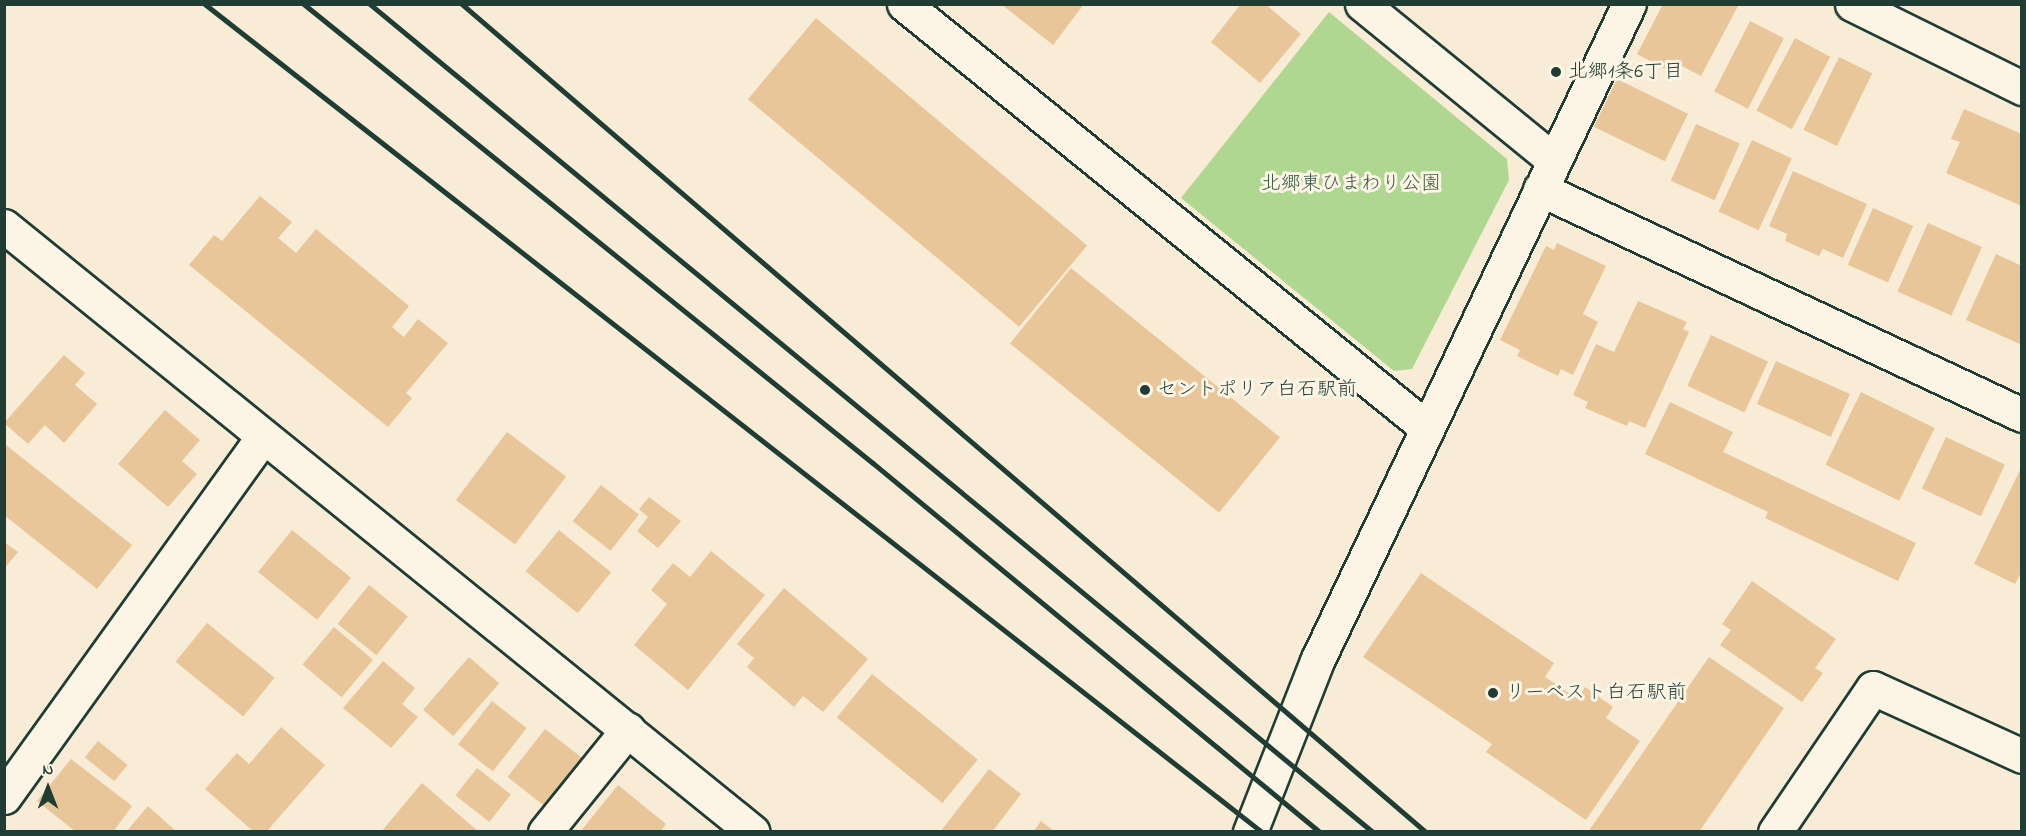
<!DOCTYPE html>
<meta charset="utf-8">
<style>
body{margin:0}
#map{position:relative;width:2026px;height:836px;overflow:hidden;background:#f8ecd6;font-family:"Indie Flower","Klee One",sans-serif}
div>[style]{position:absolute}
.green>*{inset:0;background:#b0d792}
.building>*{inset:0;background:#e8c699;transform-origin:0 0}
.roads{filter:drop-shadow(2px 0 #1f3d34) drop-shadow(-2px 0 #1f3d34) drop-shadow(0 2px #1f3d34) drop-shadow(0 -2px #1f3d34)}
.minor>*{height:33px;margin:-16.5px;padding:0 16.5px;transform-origin:16.5px;border-radius:16.5px;background:#fcf5e5}
.rail>*{height:4.5px;margin:-2.25px;padding:0 2.25px;transform-origin:2.25px;border-radius:2.25px;background:#1f3d34}
.dots>*{width:16px;height:16px;translate:-50% -50%;box-sizing:border-box;border:3px solid #fcf5e5;border-radius:50%}
span{translate:-50% -50%;white-space:nowrap;text-align:center;line-height:1.15;-webkit-text-stroke:6px #fcf5e5;paint-order:stroke}
.poi-label{font-size:20px;color:#1f3d34}
.left{translate:0 -50%;text-align:left}
.park-label{font-size:20px;color:#3c5c47}
.frame{position:absolute;inset:0;border:6px solid #1f3d34;pointer-events:none}
.north{position:absolute;left:18px;top:758px;width:60px;height:60px;-webkit-text-stroke:4px #fcf5e5;paint-order:stroke;rotate:0deg;font-size:16px;font-weight:700;line-height:24px;text-align:center;color:#1f3d34}
.north::after{content:'';display:block;margin:auto;width:21px;height:27px;background:#1f3d34;clip-path:polygon(50% 0,100% 100%,50% 72%,0 100%)}
</style>
<div id="map">
<div class="green">
<div style="clip-path:polygon(1329px 12px,1507px 159px,1509px 180px,1412px 369px,1394px 371px,1181px 198px)"></div>
</div>
<div class="building">
<div style="clip-path:polygon(1001px 4px,1084px 4px,1053px 45px)"></div>
<div style="clip-path:polygon(1241px 4px,1265px 4px,1301px 34px,1260px 83px,1211px 42px)"></div>
<div style="clip-path:polygon(1663px 4px,1739px 4px,1701px 76px,1672px 61px,1667px 70px,1637px 54px)"></div>
<div style="left:816px;top:18px;width:354px;height:106px;rotate:40deg"></div>
<div style="left:1750px;top:21px;width:38px;height:79px;rotate:27deg"></div>
<div style="left:1795px;top:38px;width:40px;height:82px;rotate:28deg"></div>
<div style="left:1839px;top:57px;width:37px;height:81px;rotate:26deg"></div>
<div style="left:1617px;top:79px;width:79px;height:53px;rotate:26deg"></div>
<div style="clip-path:polygon(1964px 109px,2022px 134px,2022px 206px,1946px 173px,1960px 142px,1951px 139px)"></div>
<div style="left:1696px;top:124px;width:48px;height:62px;rotate:24deg"></div>
<div style="left:1752px;top:140px;width:44px;height:79px;rotate:25deg"></div>
<div style="clip-path:polygon(1793px 171px,1867px 204px,1843px 258px,1823px 249px,1819px 256px,1785px 241px,1787px 234px,1769px 226px)"></div>
<div style="clip-path:polygon(260px 196px,292px 222px,278px 238px,296px 253px,316px 229px,409px 306px,392px 327px,404px 337px,418px 319px,448px 343px,406px 393px,412px 398px,388px 427px,189px 265px,214px 235px,222px 241px)"></div>
<div style="left:1873px;top:208px;width:44px;height:62px;rotate:24deg"></div>
<div style="left:1928px;top:223px;width:59px;height:75px;rotate:24deg"></div>
<div style="clip-path:polygon(1557px 243px,1606px 266px,1583px 314px,1598px 322px,1573px 375px,1561px 369px,1558px 376px,1517px 356px,1520px 350px,1500px 340px,1546px 246px,1554px 250px)"></div>
<div style="clip-path:polygon(1996px 254px,2022px 266px,2022px 345px,1966px 320px)"></div>
<div style="left:1071px;top:268px;width:269px;height:97px;rotate:39deg"></div>
<div style="clip-path:polygon(1638px 301px,1687px 322px,1683px 329px,1689px 332px,1645px 428px,1629px 421px,1627px 426px,1585px 408px,1588px 402px,1573px 395px,1596px 344px,1614px 352px)"></div>
<div style="left:1711px;top:335px;width:63px;height:56px;rotate:25deg"></div>
<div style="clip-path:polygon(64px 355px,85px 373px,75px 385px,97px 404px,64px 443px,45px 425px,28px 444px,4px 423px)"></div>
<div style="left:1776px;top:361px;width:81px;height:47px;rotate:24deg"></div>
<div style="left:1861px;top:392px;width:82px;height:81px;rotate:26deg"></div>
<div style="clip-path:polygon(1670px 402px,1733px 432px,1723px 452px,1916px 543px,1898px 581px,1765px 518px,1768px 512px,1645px 454px)"></div>
<div style="clip-path:polygon(165px 410px,200px 440px,182px 461px,197px 474px,168px 507px,118px 464px)"></div>
<div style="left:507px;top:432px;width:74px;height:85px;rotate:37deg"></div>
<div style="left:1946px;top:437px;width:65px;height:57px;rotate:25deg"></div>
<div style="clip-path:polygon(6px 445px,132px 545px,97px 589px,4px 515px)"></div>
<div style="clip-path:polygon(2022px 466px,2022px 571px,2015px 584px,1974px 564px)"></div>
<div style="left:601px;top:485px;width:48px;height:46px;rotate:38deg"></div>
<div style="clip-path:polygon(649px 497px,681px 521px,658px 548px,637px 531px,648px 517px,639px 509px)"></div>
<div style="left:292px;top:530px;width:76px;height:54px;rotate:39deg"></div>
<div style="left:559px;top:530px;width:67px;height:53px;rotate:39deg"></div>
<div style="clip-path:polygon(4px 542px,18px 552px,4px 569px)"></div>
<div style="clip-path:polygon(711px 551px,765px 595px,688px 690px,634px 645px,667px 604px,651px 590px,673px 563px,690px 577px)"></div>
<div style="clip-path:polygon(1421px 573px,1554px 663px,1545px 677px,1578px 699px,1585px 687px,1613px 707px,1606px 718px,1640px 741px,1586px 820px,1486px 752px,1492px 744px,1363px 657px)"></div>
<div style="clip-path:polygon(1752px 581px,1836px 639px,1815px 668px,1823px 673px,1802px 702px,1720px 645px,1731px 630px,1722px 624px)"></div>
<div style="left:369px;top:585px;width:50px;height:50px;rotate:39deg"></div>
<div style="clip-path:polygon(784px 588px,868px 659px,823px 712px,803px 696px,794px 707px,747px 667px,754px 658px,737px 644px)"></div>
<div style="left:207px;top:623px;width:87px;height:50px;rotate:39deg"></div>
<div style="left:334px;top:627px;width:51px;height:49px;rotate:40deg"></div>
<div style="left:469px;top:657px;width:40px;height:70px;rotate:41deg"></div>
<div style="clip-path:polygon(1709px 657px,1784px 708px,1699px 832px,1588px 832px)"></div>
<div style="clip-path:polygon(383px 661px,415px 688px,402px 704px,418px 717px,391px 748px,343px 708px)"></div>
<div style="left:872px;top:674px;width:136px;height:56px;rotate:39deg"></div>
<div style="left:492px;top:701px;width:44px;height:55px;rotate:38deg"></div>
<div style="clip-path:polygon(281px 727px,325px 765px,266px 832px,254px 832px,205px 789px,237px 753px,249px 764px)"></div>
<div style="left:545px;top:729px;width:55px;height:61px;rotate:38deg"></div>
<div style="left:98px;top:741px;width:38px;height:21px;rotate:39deg"></div>
<div style="clip-path:polygon(71px 759px,132px 806px,113px 832px,76px 832px,37px 801px)"></div>
<div style="left:477px;top:768px;width:43px;height:35px;rotate:38deg"></div>
<div style="clip-path:polygon(989px 769px,1021px 794px,992px 832px,940px 832px)"></div>
<div style="clip-path:polygon(422px 783px,479px 832px,381px 832px)"></div>
<div style="clip-path:polygon(618px 785px,666px 824px,660px 832px,580px 832px)"></div>
<div style="clip-path:polygon(148px 806px,177px 832px,126px 832px)"></div>
<div style="clip-path:polygon(1041px 821px,1055px 832px,1033px 832px)"></div>
</div>
<div class="roads">
<div class="minor">
<div style="left:904px;top:4px;width:673px;rotate:39.03deg"></div>
<div style="left:1362px;top:4px;width:247px;rotate:39.2deg"></div>
<div style="left:1852px;top:4px;width:190px;rotate:26.3deg"></div>
<div style="left:1540px;top:189px;width:532px;rotate:25.12deg"></div>
<div style="left:4px;top:226px;width:963px;rotate:38.98deg"></div>
<div style="left:4px;top:797px;width:444px;rotate:-54.3deg"></div>
<div style="left:545px;top:832px;width:132px;rotate:-51.1deg"></div>
<div style="left:1250px;top:832px;width:184px;rotate:-68.6deg"></div>
<div style="left:1317px;top:661px;width:727px;rotate:-64.6deg"></div>
<div style="left:1775px;top:832px;width:174px;rotate:-55.8deg"></div>
<div style="left:1873px;top:688px;width:164px;rotate:24.5deg"></div>
</div>
</div>
<div class="rail">
<div style="left:205px;top:4px;width:1343px;rotate:38.07deg"></div>
<div style="left:304px;top:4px;width:731px;rotate:38.89deg"></div>
<div style="left:873px;top:463px;width:580px;rotate:39.54deg"></div>
<div style="left:370px;top:4px;width:1301px;rotate:39.54deg"></div>
<div style="left:462px;top:4px;width:1271px;rotate:40.66deg"></div>
</div>
<div class="dots">
<div style="left:1556px;top:72px;background:#1f3d34"></div>
<div style="left:1145px;top:390px;background:#1f3d34"></div>
<div style="left:1493px;top:693px;background:#1f3d34"></div>
</div>
<div class="poi-label">
<span class="left" style="left:1568px;top:72px">北郷1条6丁目</span>
<span class="left" style="left:1157px;top:390px">セントポリア白石駅前</span>
<span class="left" style="left:1505px;top:693px">リーベスト白石駅前</span>
</div>
<div class="park-label">
<span style="left:1351px;top:184px">北郷東ひまわり公園</span>
</div>
<div class="frame"></div>
<div class="north">N</div>
</div>
